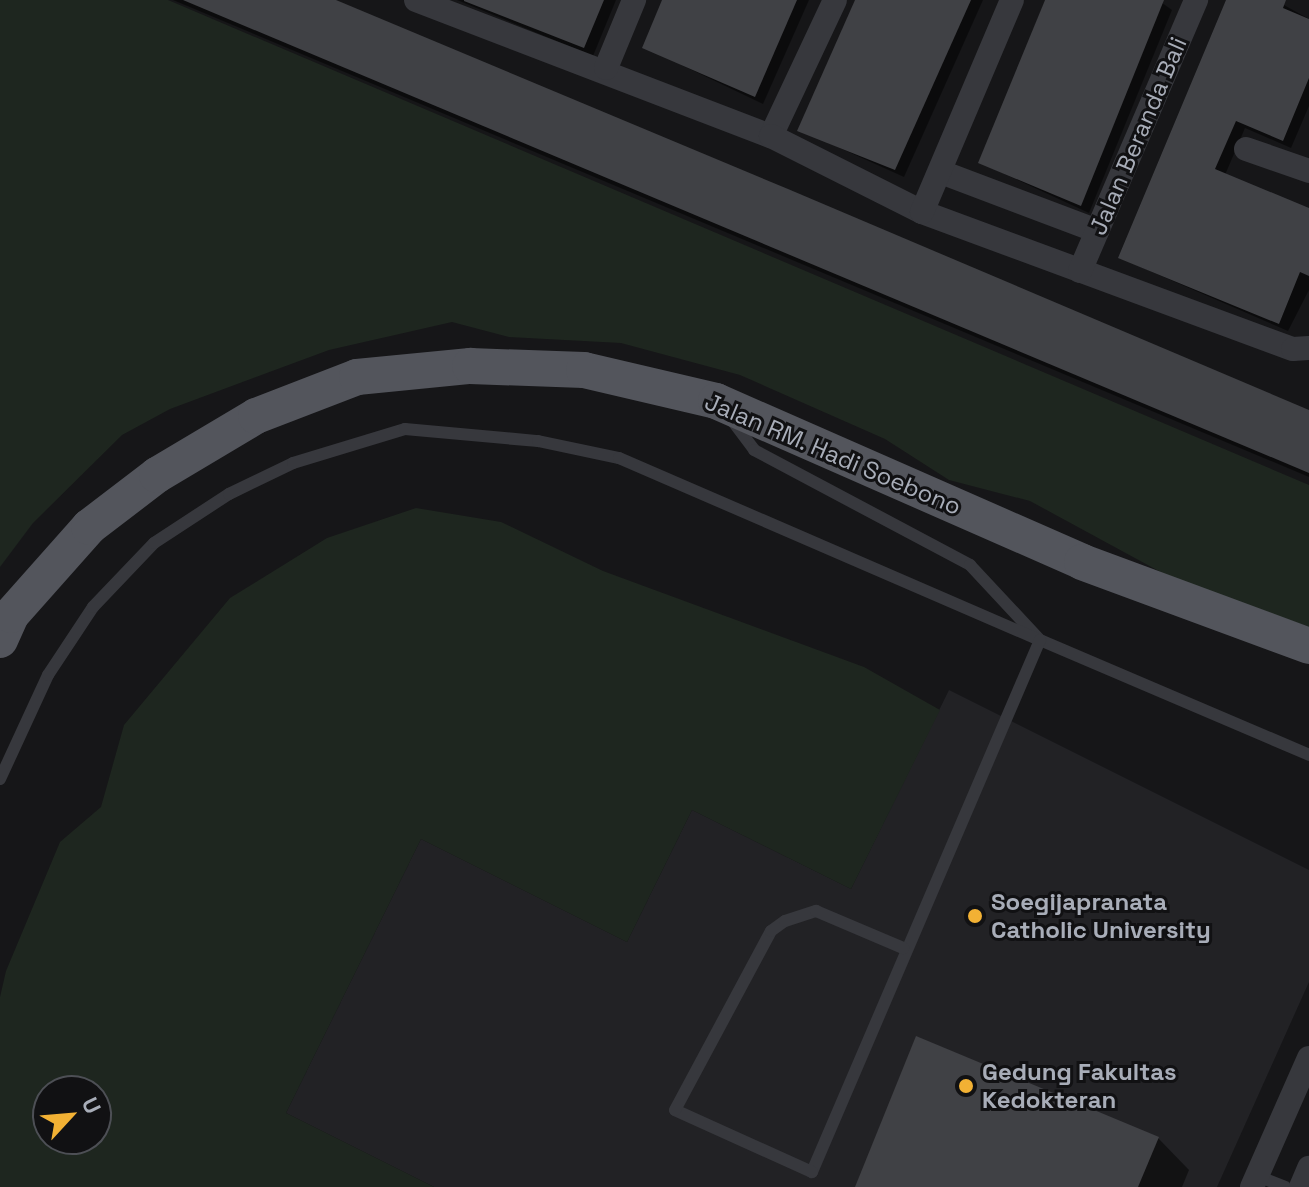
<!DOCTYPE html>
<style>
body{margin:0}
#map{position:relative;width:1309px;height:1187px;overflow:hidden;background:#161618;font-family:"Space Grotesk",sans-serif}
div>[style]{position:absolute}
.built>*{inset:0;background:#222225}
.green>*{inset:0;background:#1e261f}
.shadow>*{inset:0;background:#0007}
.building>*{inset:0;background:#404145}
.service>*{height:12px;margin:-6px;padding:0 6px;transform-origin:6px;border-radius:6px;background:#37383d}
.minor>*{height:24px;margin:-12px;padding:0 12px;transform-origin:12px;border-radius:12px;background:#37383d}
.primary>*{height:36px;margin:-18px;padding:0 18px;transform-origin:18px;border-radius:18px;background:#53555c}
.dots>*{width:22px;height:22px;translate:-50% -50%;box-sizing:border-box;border:4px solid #111113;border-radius:50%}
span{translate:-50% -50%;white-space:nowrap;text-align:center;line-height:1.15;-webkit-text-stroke:6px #111113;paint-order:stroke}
.street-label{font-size:24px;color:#a8adb8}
.poi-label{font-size:24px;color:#a8adb8;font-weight:700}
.left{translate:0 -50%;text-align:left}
.north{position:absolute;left:32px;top:1075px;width:80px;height:80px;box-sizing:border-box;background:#111113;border:2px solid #4d4f55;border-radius:50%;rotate:64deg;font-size:22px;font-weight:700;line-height:32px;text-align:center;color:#a8adb8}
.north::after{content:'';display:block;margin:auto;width:28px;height:36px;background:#f2b134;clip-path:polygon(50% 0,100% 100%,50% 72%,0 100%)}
</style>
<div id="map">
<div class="built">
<div style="clip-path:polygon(949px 690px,1309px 870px,1309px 982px,1217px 1187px,434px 1187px,286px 1113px,421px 839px,627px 942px,692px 810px,851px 889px)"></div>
</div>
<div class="green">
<div style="clip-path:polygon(0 0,168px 0,1309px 485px,1309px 627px,1168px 576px,1030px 501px,949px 480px,885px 439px,740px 375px,621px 343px,509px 337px,452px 322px,329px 350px,170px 409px,122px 435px,33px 523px,0 567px)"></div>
<div style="clip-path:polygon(evenodd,416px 508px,501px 522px,603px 571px,864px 667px,940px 710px,851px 889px,692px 810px,627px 942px,421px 839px,286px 1113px,434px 1187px,0 1187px,0 997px,6px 971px,60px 842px,101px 807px,124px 725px,230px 598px,327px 538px,416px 508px,48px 1091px,96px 1091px,96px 1139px,48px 1139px,48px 1091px)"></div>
</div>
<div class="shadow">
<div style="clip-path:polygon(173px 0,329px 0,1309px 412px,1309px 477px)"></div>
<div style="clip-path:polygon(457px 0,616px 0,593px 56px)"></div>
<div style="clip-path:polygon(665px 0,809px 0,763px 104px,644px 47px)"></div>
<div style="clip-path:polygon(858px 0,983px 0,904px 177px,800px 130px)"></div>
<div style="clip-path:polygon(1045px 0,1158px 0,1172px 10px,1089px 213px,981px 163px)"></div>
<div style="clip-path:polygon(1228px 0,1275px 0,1309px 19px,1309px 106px,1291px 148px,1245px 128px,1225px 175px,1309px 211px,1309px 290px,1288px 331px,1120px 258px)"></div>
<div style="clip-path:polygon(1158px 1138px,1189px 1170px,1182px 1187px,857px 1187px)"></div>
</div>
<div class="building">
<div style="clip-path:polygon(183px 0,336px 0,788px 189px,1309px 410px,1309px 473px)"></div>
<div style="clip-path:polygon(604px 0,584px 48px,464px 1px,464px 0)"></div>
<div style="clip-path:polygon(662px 0,797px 0,755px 97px,642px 48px)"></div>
<div style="clip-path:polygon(855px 0,971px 0,895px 170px,797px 131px)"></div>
<div style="clip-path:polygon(1045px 0,1164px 0,1081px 206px,978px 163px)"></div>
<div style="clip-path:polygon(1226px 0,1286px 0,1283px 8px,1309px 19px,1309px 78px,1283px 141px,1236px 121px,1215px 169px,1309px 208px,1309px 276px,1300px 272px,1279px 324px,1118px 258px)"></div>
<div style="clip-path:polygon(916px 1036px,1159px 1137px,1138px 1187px,855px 1187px)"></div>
</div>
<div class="service">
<div style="left:731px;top:419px;width:39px;rotate:53deg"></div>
<div style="left:754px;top:450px;width:245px;rotate:28deg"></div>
<div style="left:970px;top:565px;width:103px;rotate:47deg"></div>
<div style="left:1040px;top:640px;width:293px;rotate:23.1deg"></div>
<div style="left:0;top:779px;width:115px;rotate:-65.2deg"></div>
<div style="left:48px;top:675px;width:82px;rotate:-56.5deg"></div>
<div style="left:93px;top:607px;width:88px;rotate:-46.4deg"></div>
<div style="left:154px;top:543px;width:90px;rotate:-33.2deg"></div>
<div style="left:229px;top:494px;width:71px;rotate:-25.8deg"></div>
<div style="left:293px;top:463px;width:117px;rotate:-16.9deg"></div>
<div style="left:405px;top:429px;width:134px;rotate:5.2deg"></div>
<div style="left:538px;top:441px;width:83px;rotate:11.9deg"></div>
<div style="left:619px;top:458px;width:459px;rotate:23.4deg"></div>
<div style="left:1040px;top:640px;width:579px;rotate:113.2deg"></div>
<div style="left:812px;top:1172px;width:150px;rotate:-155.7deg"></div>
<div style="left:675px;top:1110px;width:203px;rotate:-61.8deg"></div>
<div style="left:771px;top:931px;width:17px;rotate:-36deg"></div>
<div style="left:785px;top:921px;width:33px;rotate:-18deg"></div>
<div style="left:816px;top:911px;width:95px;rotate:23deg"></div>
<div style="left:1257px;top:1176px;width:30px;rotate:21deg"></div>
</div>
<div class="minor">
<div style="left:416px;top:0;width:380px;rotate:21deg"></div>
<div style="left:771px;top:136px;width:150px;rotate:-64.8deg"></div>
<div style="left:606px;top:68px;width:74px;rotate:-67.6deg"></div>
<div style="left:771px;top:136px;width:169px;rotate:26.7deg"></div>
<div style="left:922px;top:212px;width:395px;rotate:20.3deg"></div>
<div style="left:1293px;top:349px;width:16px;rotate:-4deg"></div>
<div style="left:1246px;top:149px;width:67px;rotate:19.2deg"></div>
<div style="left:941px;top:172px;width:167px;rotate:20.7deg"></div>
<div style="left:922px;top:212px;width:230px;rotate:-67deg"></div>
<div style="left:1080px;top:271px;width:295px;rotate:-66.8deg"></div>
<div style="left:1252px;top:1187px;width:141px;rotate:-66.2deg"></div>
<div style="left:1301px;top:1187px;width:21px;rotate:-67deg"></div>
</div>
<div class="primary">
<div style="left:0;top:640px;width:27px;rotate:-66deg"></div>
<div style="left:11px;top:615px;width:118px;rotate:-48.4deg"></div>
<div style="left:89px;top:527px;width:86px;rotate:-37.4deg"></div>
<div style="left:157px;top:475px;width:115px;rotate:-30.8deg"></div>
<div style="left:256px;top:416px;width:108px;rotate:-21.1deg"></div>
<div style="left:357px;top:377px;width:114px;rotate:-5.6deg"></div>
<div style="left:470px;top:366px;width:114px;rotate:2deg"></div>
<div style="left:584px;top:370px;width:136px;rotate:13.2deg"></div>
<div style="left:716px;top:401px;width:400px;rotate:23.7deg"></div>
<div style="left:1082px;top:562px;width:242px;rotate:20.3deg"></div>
</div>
<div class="dots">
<div style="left:975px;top:916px;background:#f2b134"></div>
<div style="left:966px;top:1086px;background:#f2b134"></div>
</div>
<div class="street-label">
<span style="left:1138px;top:136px;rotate:-67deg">Jalan Beranda Bali</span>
<span style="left:833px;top:454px;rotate:23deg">Jalan RM. Hadi Soebono</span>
</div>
<div class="poi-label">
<span class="left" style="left:991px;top:916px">Soegijapranata<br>Catholic University</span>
<span class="left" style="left:982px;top:1086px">Gedung Fakultas<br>Kedokteran</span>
</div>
<div class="north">U</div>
</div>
